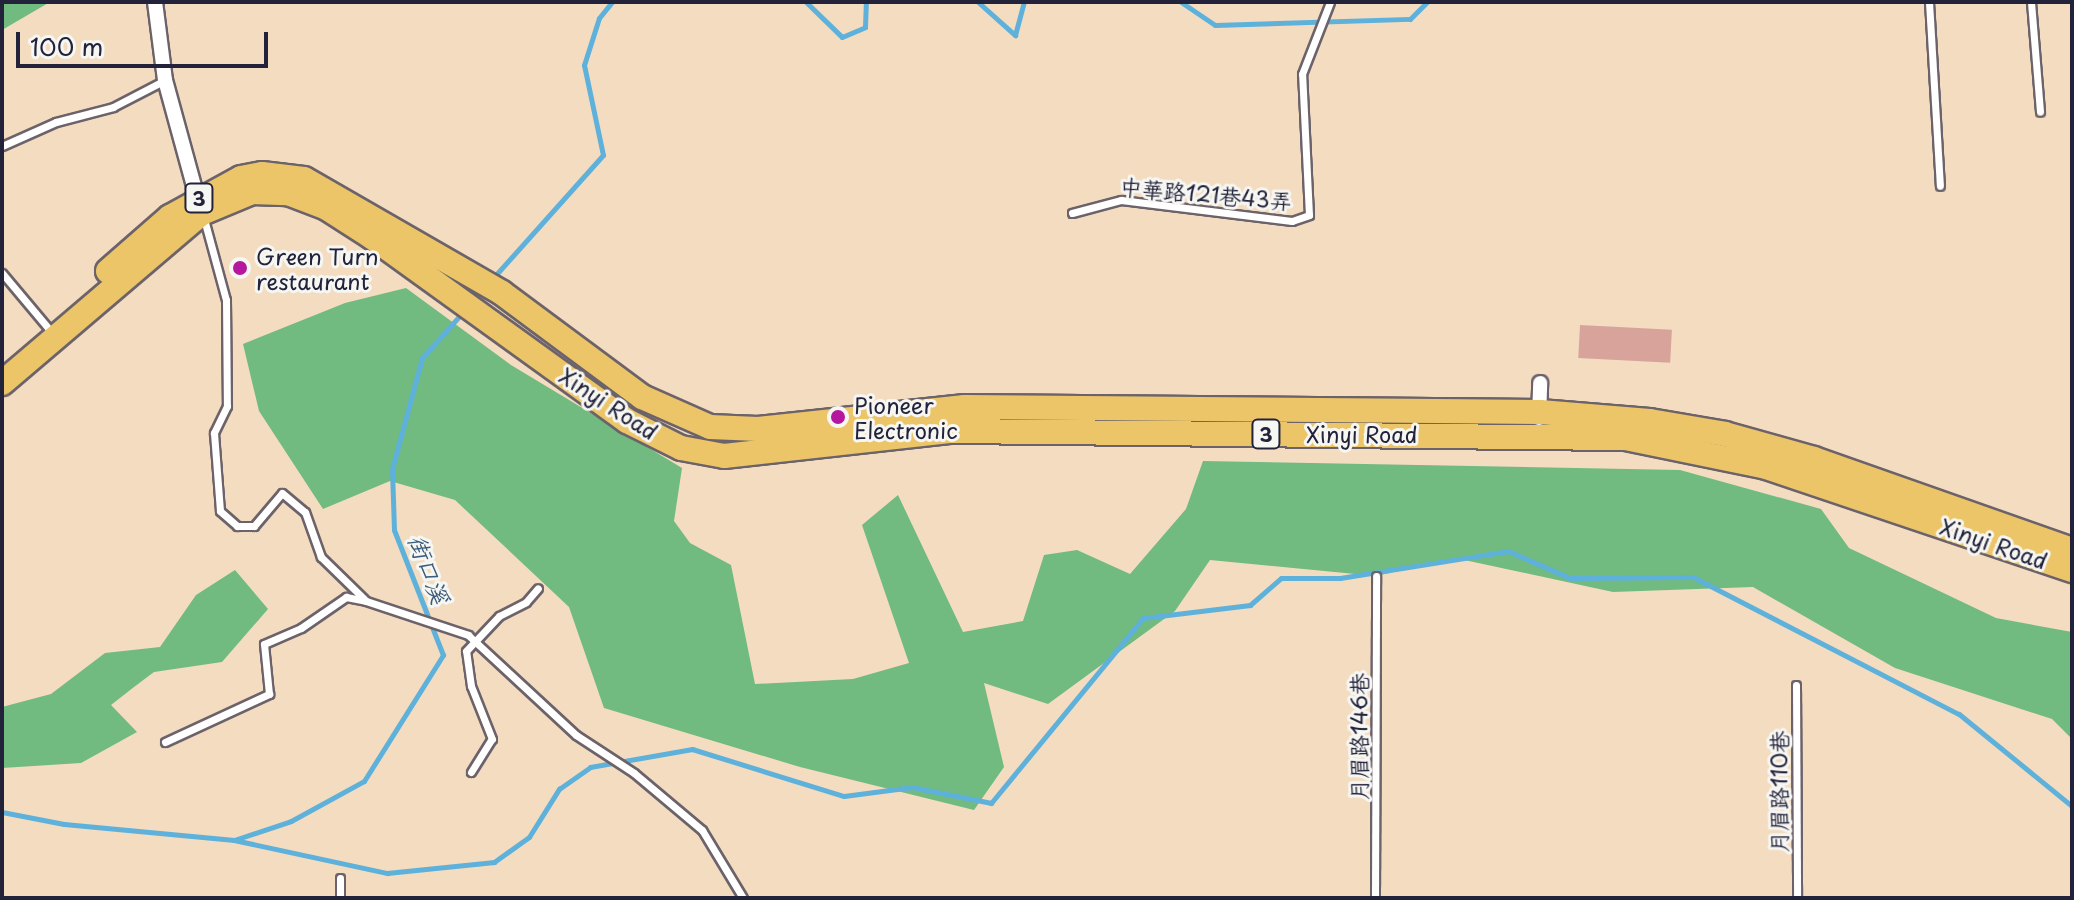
<!DOCTYPE html>
<meta charset="utf-8">
<style>
body{margin:0}
#map{position:relative;width:2074px;height:900px;overflow:hidden;background:#f4dcc1;font-family:"Playpen Sans","LXGW WenKai TC",sans-serif}
div>[style]{position:absolute}
.forest>*{inset:0;background:#71ba80}
.stream>*{height:5px;margin:-2.5px;padding:0 2.5px;transform-origin:2.5px;border-radius:2.5px;background:#5eb1da}
.building>*{inset:0;background:#d8a39a;transform-origin:0 0}
.roads{filter:drop-shadow(2px 0 #6c636a) drop-shadow(-2px 0 #6c636a) drop-shadow(0 2px #6c636a) drop-shadow(0 -2px #6c636a)}
.lane>*{height:7px;margin:-3.5px;padding:0 3.5px;transform-origin:3.5px;border-radius:3.5px;background:#fff}
.street>*{height:14px;margin:-7px;padding:0 7px;transform-origin:7px;border-radius:7px;background:#fff}
.primary>*{height:24px;margin:-12px;padding:0 12px;transform-origin:12px;border-radius:12px;background:#ecc569}
.dots>*{width:22px;height:22px;translate:-50% -50%;box-sizing:border-box;border:4px solid #f6f6f2;border-radius:50%}
span{translate:-50% -50%;white-space:nowrap;text-align:center;line-height:1.15;-webkit-text-stroke:6px #f6f6f2;paint-order:stroke}
.shield-label span{padding:2px 6px;background:#f6f6f2;border:2px solid;border-radius:6px;-webkit-text-stroke-width:0}
.shield-label{font-size:20px;color:#22223b;font-weight:700}
.street-label{font-size:22px;color:#22223b}
.poi-label{font-size:22px;color:#22223b}
.left{translate:0 -50%;text-align:left}
.water-label{font-size:24px;color:#3a5b7b;font-style:italic}
.frame{position:absolute;inset:0;border:4px solid #22223b;pointer-events:none}
.scale{position:absolute;left:16px;top:32px;width:252px;height:36px;box-sizing:border-box;border:4px solid #22223b;border-top:0;padding-left:10px;font-size:24px;line-height:28px;white-space:nowrap;color:#22223b;-webkit-text-stroke:6px #f6f6f2;paint-order:stroke}
</style>
<div id="map">
<div class="forest">
<div style="clip-path:polygon(2px 2px,50px 2px,2px 30px)"></div>
<div style="clip-path:polygon(406px 288px,511px 365px,682px 468px,674px 521px,690px 543px,731px 565px,755px 684px,853px 679px,909px 663px,862px 525px,898px 495px,963px 632px,1023px 621px,1044px 555px,1077px 550px,1130px 574px,1186px 509px,1203px 461px,1680px 470px,1821px 509px,1849px 548px,1996px 618px,2072px 632px,2072px 739px,2052px 719px,1895px 668px,1753px 587px,1613px 592px,1455px 558px,1376px 576px,1210px 560px,1175px 611px,1048px 704px,984px 683px,1004px 767px,974px 810px,800px 767px,604px 708px,569px 607px,455px 500px,390px 481px,323px 509px,259px 411px,243px 344px,345px 303px)"></div>
<div style="clip-path:polygon(235px 570px,268px 609px,222px 662px,154px 672px,134px 687px,111px 705px,137px 732px,81px 763px,2px 768px,2px 707px,51px 694px,105px 653px,160px 647px,196px 595px)"></div>
</div>
<div class="stream">
<div style="left:806px;top:2px;width:50px;rotate:44.2deg"></div>
<div style="left:842px;top:37px;width:25px;rotate:-23deg"></div>
<div style="left:865px;top:27px;width:25px;rotate:-88deg"></div>
<div style="left:978px;top:2px;width:50px;rotate:41.7deg"></div>
<div style="left:1015px;top:35px;width:34px;rotate:-75deg"></div>
<div style="left:1181px;top:2px;width:41px;rotate:34.1deg"></div>
<div style="left:1215px;top:25px;width:195px;rotate:-1.8deg"></div>
<div style="left:1410px;top:19px;width:24px;rotate:-45deg"></div>
<div style="left:493px;top:278px;width:165px;rotate:-48.2deg"></div>
<div style="left:603px;top:155px;width:92px;rotate:-101.9deg"></div>
<div style="left:584px;top:65px;width:49px;rotate:-72.3deg"></div>
<div style="left:599px;top:18px;width:21px;rotate:-51deg"></div>
<div style="left:2px;top:812px;width:63px;rotate:11deg"></div>
<div style="left:64px;top:824px;width:171px;rotate:5.4deg"></div>
<div style="left:234px;top:840px;width:60px;rotate:-18.4deg"></div>
<div style="left:291px;top:821px;width:83px;rotate:-28.7deg"></div>
<div style="left:364px;top:781px;width:149px;rotate:-57.9deg"></div>
<div style="left:443px;top:655px;width:134px;rotate:-111.4deg"></div>
<div style="left:394px;top:530px;width:61px;rotate:-91.9deg"></div>
<div style="left:392px;top:469px;width:115px;rotate:-74.9deg"></div>
<div style="left:422px;top:358px;width:62px;rotate:-48.3deg"></div>
<div style="left:234px;top:840px;width:157px;rotate:12.2deg"></div>
<div style="left:387px;top:873px;width:108px;rotate:-5.9deg"></div>
<div style="left:494px;top:862px;width:43px;rotate:-35.5deg"></div>
<div style="left:529px;top:837px;width:57px;rotate:-58deg"></div>
<div style="left:559px;top:789px;width:38px;rotate:-35deg"></div>
<div style="left:590px;top:767px;width:104px;rotate:-10deg"></div>
<div style="left:692px;top:749px;width:159px;rotate:17.2deg"></div>
<div style="left:844px;top:796px;width:69px;rotate:-7.5deg"></div>
<div style="left:912px;top:787px;width:81px;rotate:11.4deg"></div>
<div style="left:991px;top:803px;width:239px;rotate:-50.6deg"></div>
<div style="left:1143px;top:618px;width:108px;rotate:-6.9deg"></div>
<div style="left:1250px;top:605px;width:41px;rotate:-41.1deg"></div>
<div style="left:1281px;top:578px;width:59px"></div>
<div style="left:1340px;top:578px;width:170px;rotate:-9.1deg"></div>
<div style="left:1508px;top:551px;width:68px;rotate:23.5deg"></div>
<div style="left:1570px;top:578px;width:123px;rotate:-0.5deg"></div>
<div style="left:1693px;top:577px;width:299px;rotate:27.3deg"></div>
<div style="left:1959px;top:714px;width:146px;rotate:39.2deg"></div>
</div>
<div class="building">
<div style="left:1580px;top:325px;width:92px;height:33px;rotate:3deg"></div>
</div>
<div class="roads">
<div class="lane">
<div style="left:1929px;top:2px;width:184px;rotate:86.6deg"></div>
<div style="left:2031px;top:2px;width:110px;rotate:85.3deg"></div>
<div style="left:2px;top:146px;width:59px;rotate:-24deg"></div>
<div style="left:56px;top:122px;width:59px;rotate:-14.7deg"></div>
<div style="left:113px;top:107px;width:59px;rotate:-27.4deg"></div>
<div style="left:1072px;top:213px;width:51px;rotate:-14.9deg"></div>
<div style="left:1121px;top:200px;width:172px;rotate:7deg"></div>
<div style="left:1292px;top:221px;width:18px;rotate:-19deg"></div>
<div style="left:1309px;top:215px;width:141px;rotate:-92.8deg"></div>
<div style="left:1302px;top:74px;width:77px;rotate:-68.7deg"></div>
<div style="left:204px;top:219px;width:84px;rotate:74.8deg"></div>
<div style="left:226px;top:300px;width:106px;rotate:89.5deg"></div>
<div style="left:227px;top:406px;width:30px;rotate:116deg"></div>
<div style="left:214px;top:433px;width:78px;rotate:85.6deg"></div>
<div style="left:220px;top:511px;width:23px;rotate:41deg"></div>
<div style="left:237px;top:526px;width:17px"></div>
<div style="left:254px;top:526px;width:43px;rotate:-49.7deg"></div>
<div style="left:282px;top:493px;width:30px;rotate:40deg"></div>
<div style="left:305px;top:512px;width:48px;rotate:70.4deg"></div>
<div style="left:321px;top:557px;width:60px;rotate:44.3deg"></div>
<div style="left:2px;top:273px;width:81px;rotate:50deg"></div>
<div style="left:1796px;top:685px;width:213px;rotate:89.7deg"></div>
<div style="left:165px;top:742px;width:115px;rotate:-24.8deg"></div>
<div style="left:269px;top:694px;width:50px;rotate:-95.7deg"></div>
<div style="left:264px;top:644px;width:40px;rotate:-23.4deg"></div>
<div style="left:301px;top:628px;width:55px;rotate:-34.6deg"></div>
<div style="left:346px;top:597px;width:20px;rotate:11deg"></div>
<div style="left:366px;top:601px;width:108px;rotate:18.4deg"></div>
<div style="left:468px;top:635px;width:147px;rotate:42.8deg"></div>
<div style="left:576px;top:735px;width:69px;rotate:33.2deg"></div>
<div style="left:634px;top:773px;width:89px;rotate:40deg"></div>
<div style="left:702px;top:830px;width:79px;rotate:58.9deg"></div>
<div style="left:471px;top:772px;width:39px;rotate:-58deg"></div>
<div style="left:492px;top:739px;width:57px;rotate:-111.6deg"></div>
<div style="left:471px;top:686px;width:35px;rotate:-98deg"></div>
<div style="left:466px;top:651px;width:48px;rotate:-46.7deg"></div>
<div style="left:499px;top:616px;width:30px;rotate:-27deg"></div>
<div style="left:526px;top:602px;width:18px;rotate:-49deg"></div>
<div style="left:340px;top:898px;width:20px;rotate:-90deg"></div>
<div style="left:1375px;top:898px;width:322px;rotate:-89.8deg"></div>
</div>
<div class="street">
<div style="left:155px;top:2px;width:79px;rotate:82.7deg"></div>
<div style="left:165px;top:80px;width:133px;rotate:74.7deg"></div>
<div style="left:1539px;top:418px;width:35px;rotate:-88deg"></div>
</div>
<div class="primary">
<div style="left:108px;top:271px;width:82px;rotate:-41.1deg"></div>
<div style="left:170px;top:217px;width:81px;rotate:-28.8deg"></div>
<div style="left:241px;top:178px;width:21px;rotate:-11deg"></div>
<div style="left:262px;top:174px;width:42px;rotate:6.8deg"></div>
<div style="left:304px;top:179px;width:228px;rotate:29.9deg"></div>
<div style="left:502px;top:293px;width:174px;rotate:36.6deg"></div>
<div style="left:642px;top:397px;width:74px;rotate:23.8deg"></div>
<div style="left:710px;top:427px;width:48px;rotate:2.4deg"></div>
<div style="left:758px;top:429px;width:208px;rotate:-6.1deg"></div>
<div style="left:965px;top:407px;width:575px;rotate:0.5deg"></div>
<div style="left:1540px;top:412px;width:110px;rotate:4.7deg"></div>
<div style="left:1650px;top:421px;width:76px;rotate:9.8deg"></div>
<div style="left:1725px;top:434px;width:92px;rotate:15.7deg"></div>
<div style="left:1814px;top:459px;width:274px;rotate:19.4deg"></div>
<div style="left:2px;top:383px;width:262px;rotate:-40.4deg"></div>
<div style="left:202px;top:213px;width:54px;rotate:-22.8deg"></div>
<div style="left:252px;top:192px;width:36px;rotate:2deg"></div>
<div style="left:288px;top:193px;width:40px;rotate:21deg"></div>
<div style="left:325px;top:207px;width:56px;rotate:32.6deg"></div>
<div style="left:372px;top:237px;width:314px;rotate:35.8deg"></div>
<div style="left:627px;top:421px;width:60px;rotate:26.6deg"></div>
<div style="left:681px;top:448px;width:44px;rotate:10.5deg"></div>
<div style="left:724px;top:456px;width:229px;rotate:-6.3deg"></div>
<div style="left:952px;top:431px;width:673px;rotate:0.6deg"></div>
<div style="left:1625px;top:438px;width:144px;rotate:11.6deg"></div>
<div style="left:1766px;top:467px;width:323px;rotate:18.6deg"></div>
</div>
</div>
<div class="dots">
<div style="left:240px;top:268px;background:#b5179e"></div>
<div style="left:838px;top:417px;background:#b5179e"></div>
</div>
<div class="shield-label">
<span style="left:199px;top:198px">3</span>
<span style="left:1266px;top:434px">3</span>
</div>
<div class="street-label">
<span style="left:1206px;top:193px;rotate:5deg">中華路121巷43弄</span>
<span style="left:609px;top:403px;rotate:33deg">Xinyi Road</span>
<span style="left:1362px;top:434px">Xinyi Road</span>
<span style="left:1994px;top:543px;rotate:19deg">Xinyi Road</span>
<span style="left:1358px;top:737px;rotate:-90deg">月眉路146巷</span>
<span style="left:1778px;top:792px;rotate:-90deg">月眉路110巷</span>
</div>
<div class="poi-label">
<span class="left" style="left:256px;top:268px">Green Turn<br>restaurant</span>
<span class="left" style="left:854px;top:417px">Pioneer<br>Electronic</span>
</div>
<div class="water-label">
<span style="left:429px;top:569px;rotate:69deg">街口溪</span>
</div>
<div class="frame"></div>
<div class="scale">100 m</div>
</div>
